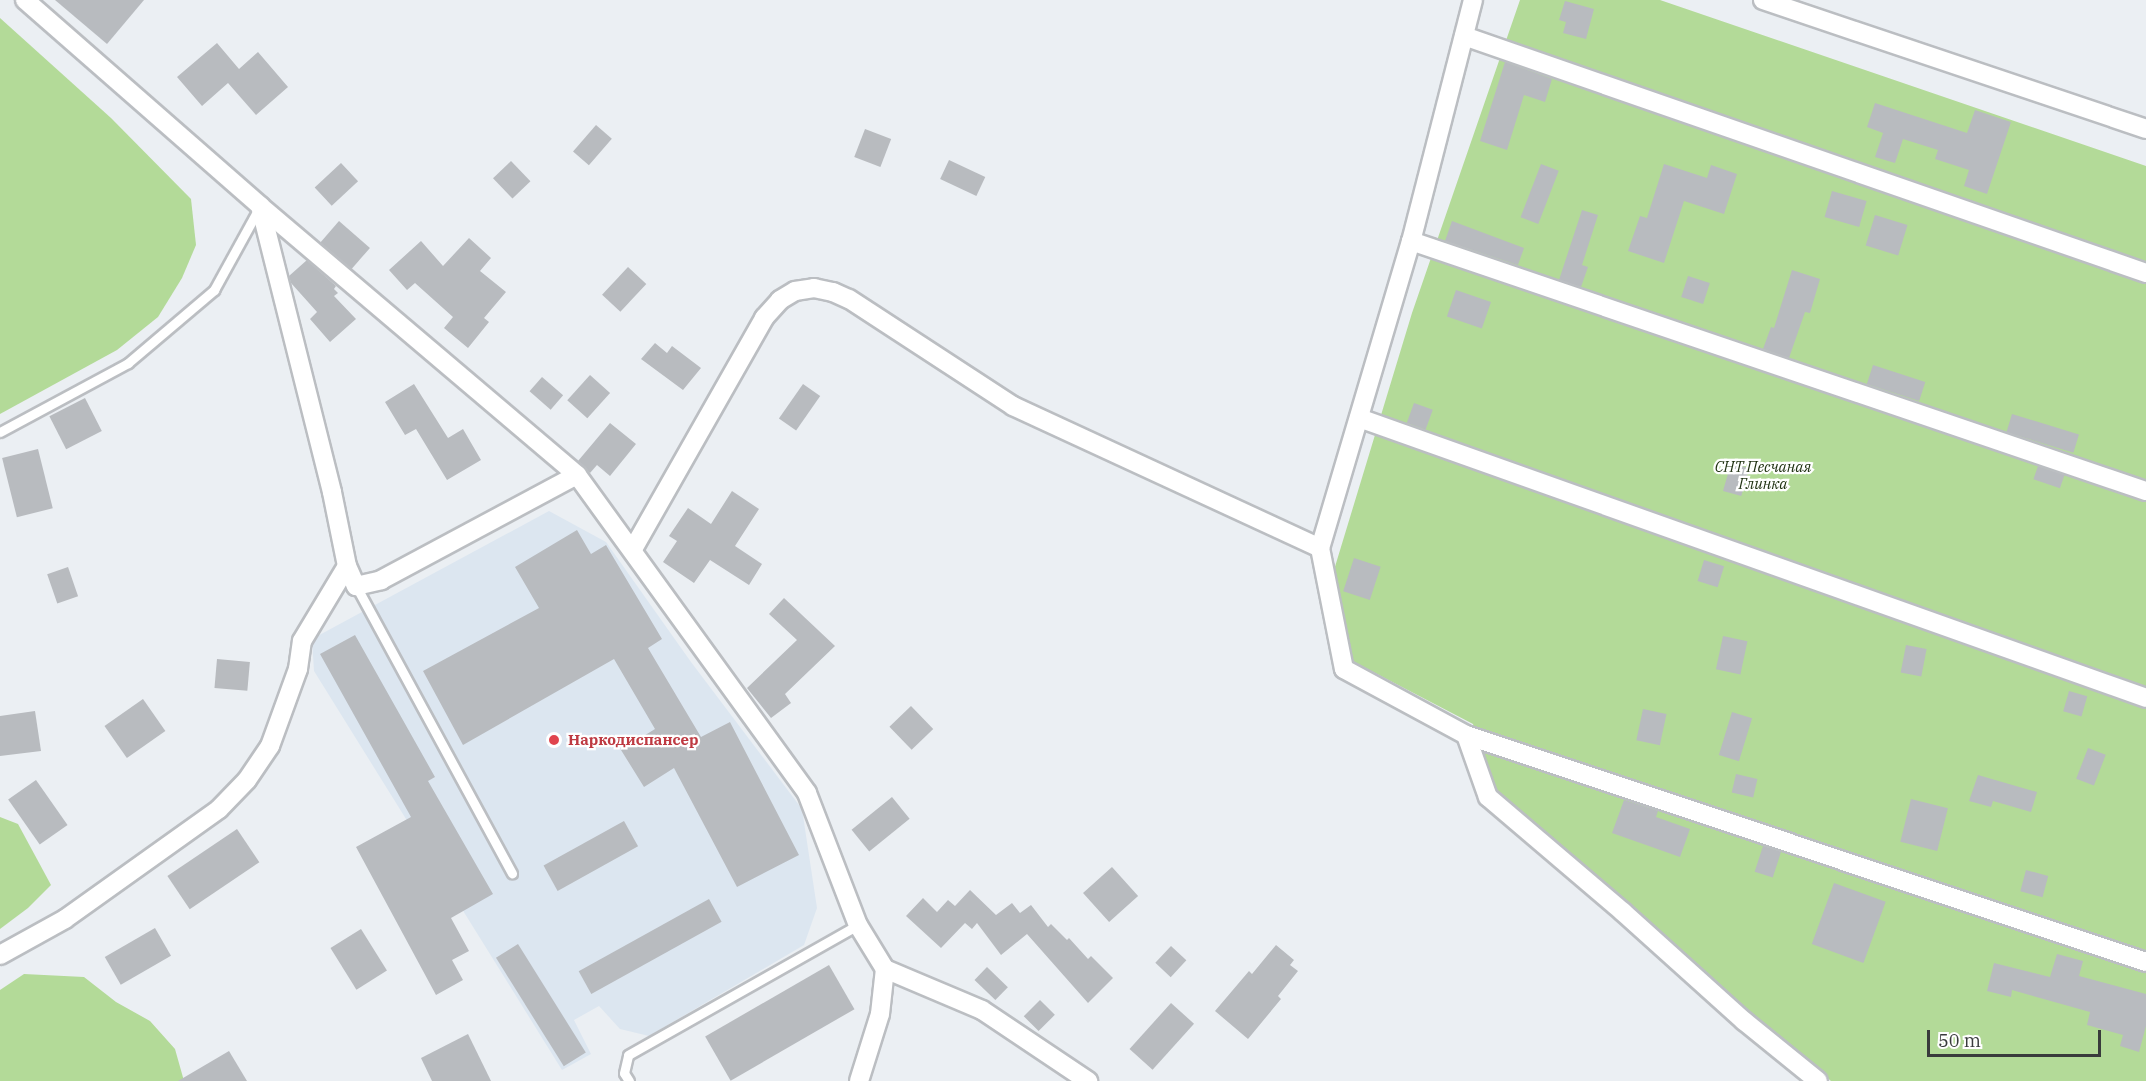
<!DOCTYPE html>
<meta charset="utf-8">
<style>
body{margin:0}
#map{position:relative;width:2146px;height:1081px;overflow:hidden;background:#ebeff3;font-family:"IBM Plex Serif",serif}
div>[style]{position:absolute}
.built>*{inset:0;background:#dce6f0}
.green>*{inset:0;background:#b3da98}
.building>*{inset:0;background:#b8bbbf;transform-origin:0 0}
.roads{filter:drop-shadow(2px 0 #bbbec2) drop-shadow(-2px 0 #bbbec2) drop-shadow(0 2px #bbbec2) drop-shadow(0 -2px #bbbec2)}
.lane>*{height:9px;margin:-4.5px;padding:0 4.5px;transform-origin:4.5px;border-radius:4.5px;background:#fff}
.street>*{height:18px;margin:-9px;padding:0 9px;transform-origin:9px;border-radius:9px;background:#fff}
.dots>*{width:16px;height:16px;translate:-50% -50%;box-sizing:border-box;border:3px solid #fff;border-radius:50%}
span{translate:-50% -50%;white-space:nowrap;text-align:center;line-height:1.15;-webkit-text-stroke:4.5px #fff;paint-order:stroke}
.park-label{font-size:15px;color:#1d2f0f;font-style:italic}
.health-label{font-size:15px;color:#be3a42;font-weight:700}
.left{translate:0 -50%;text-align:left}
.scale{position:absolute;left:1927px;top:1030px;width:174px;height:27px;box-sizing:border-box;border:3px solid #393b3c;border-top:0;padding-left:8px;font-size:18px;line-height:21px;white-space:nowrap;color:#393b3c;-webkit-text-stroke:4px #fff;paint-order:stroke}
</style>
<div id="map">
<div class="built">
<div style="clip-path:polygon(549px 511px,606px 542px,691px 662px,802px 809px,817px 908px,804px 945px,649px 1036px,620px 1029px,599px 1006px,574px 1020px,591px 1054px,562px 1070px,314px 671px,312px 639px)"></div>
</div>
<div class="green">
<div style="clip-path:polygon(1520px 0,1660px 0,2146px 166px,2146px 1081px,1831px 1081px,1493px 791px,1473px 724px,1352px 661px,1334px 570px,1412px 313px)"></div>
<div style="clip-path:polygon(0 18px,111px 118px,191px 199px,196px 245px,182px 278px,158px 317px,117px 350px,0 414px)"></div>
<div style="clip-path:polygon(0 817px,18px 824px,51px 885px,28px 908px,0 929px)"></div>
<div style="clip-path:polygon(24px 974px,84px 977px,116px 1002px,150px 1021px,175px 1049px,184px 1081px,0 1081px,0 990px)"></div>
</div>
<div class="building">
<div style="clip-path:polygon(55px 0,144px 0,107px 44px)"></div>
<div style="clip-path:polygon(1565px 1px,1594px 9px,1586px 39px,1563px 33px,1566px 22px,1559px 20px)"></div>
<div style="clip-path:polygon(217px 43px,239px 69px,258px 52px,288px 87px,256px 115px,228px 83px,202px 106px,177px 77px)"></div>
<div style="clip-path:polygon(1505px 62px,1552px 79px,1545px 102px,1524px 95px,1507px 150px,1480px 141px)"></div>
<div style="clip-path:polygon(1875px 103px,1967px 133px,1975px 110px,2011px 122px,1987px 194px,1964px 186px,1969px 170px,1935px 159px,1938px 150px,1903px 139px,1895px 163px,1875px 157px,1883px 133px,1867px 127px)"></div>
<div style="left:596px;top:125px;width:21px;height:35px;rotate:41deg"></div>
<div style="left:865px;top:129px;width:28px;height:30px;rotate:21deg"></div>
<div style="left:949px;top:160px;width:40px;height:21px;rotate:25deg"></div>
<div style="left:511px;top:161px;width:28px;height:25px;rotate:46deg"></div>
<div style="left:341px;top:163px;width:25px;height:36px;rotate:47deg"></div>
<div style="left:1541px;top:164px;width:19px;height:57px;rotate:21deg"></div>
<div style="clip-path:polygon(1664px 164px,1707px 178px,1711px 165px,1737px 174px,1724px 214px,1684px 201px,1664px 263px,1628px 251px,1640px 216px,1647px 218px)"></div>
<div style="left:1832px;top:191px;width:36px;height:27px;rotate:16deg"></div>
<div style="clip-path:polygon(1582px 210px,1598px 215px,1582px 265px,1588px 267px,1581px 287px,1559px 280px)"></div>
<div style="left:1875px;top:215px;width:34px;height:32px;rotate:17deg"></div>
<div style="left:339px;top:221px;width:41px;height:29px;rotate:41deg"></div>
<div style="clip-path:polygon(1452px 221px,1524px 248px,1518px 265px,1445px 241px)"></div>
<div style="clip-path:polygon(469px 238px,491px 258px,480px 271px,506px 292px,484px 318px,489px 322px,468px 348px,444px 328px,453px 317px,415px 283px,407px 290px,389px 270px,421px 241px,443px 266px)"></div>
<div style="clip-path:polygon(307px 260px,336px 286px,334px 289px,338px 293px,334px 296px,356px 319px,330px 342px,310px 319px,317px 312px,291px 283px,289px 276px)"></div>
<div style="left:628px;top:267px;width:25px;height:38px;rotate:43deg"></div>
<div style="clip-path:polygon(1792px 270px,1820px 279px,1810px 313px,1805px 312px,1789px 358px,1763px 349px,1771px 327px,1774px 328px)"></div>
<div style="left:1688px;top:276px;width:23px;height:22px;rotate:18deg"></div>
<div style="left:1456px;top:290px;width:37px;height:28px;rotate:19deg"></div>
<div style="clip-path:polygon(655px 343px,667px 353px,672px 346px,701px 368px,683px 390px,641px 359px)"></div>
<div style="left:1873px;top:365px;width:55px;height:20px;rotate:18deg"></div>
<div style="left:590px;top:375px;width:27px;height:34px;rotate:42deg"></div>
<div style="left:542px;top:377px;width:28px;height:19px;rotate:41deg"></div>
<div style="clip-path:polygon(414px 384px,448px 438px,463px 429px,481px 460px,447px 480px,416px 429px,405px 435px,385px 402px)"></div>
<div style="left:803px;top:384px;width:21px;height:42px;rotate:35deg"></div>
<div style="left:85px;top:398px;width:37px;height:40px;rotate:63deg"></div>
<div style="left:1414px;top:403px;width:20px;height:21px;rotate:20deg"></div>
<div style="left:2012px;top:414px;width:70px;height:19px;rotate:17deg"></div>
<div style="clip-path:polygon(610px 423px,636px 444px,610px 476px,597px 465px,590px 473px,578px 461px)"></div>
<div style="left:38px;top:449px;width:61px;height:37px;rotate:76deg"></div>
<div style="left:1731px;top:463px;width:19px;height:29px;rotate:16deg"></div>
<div style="left:2038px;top:466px;width:28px;height:14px;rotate:19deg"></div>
<div style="clip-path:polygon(732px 491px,759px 509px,735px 546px,762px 564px,749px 585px,710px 560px,694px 583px,663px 562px,677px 541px,669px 536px,688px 508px,711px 524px)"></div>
<div style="clip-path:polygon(577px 530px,591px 554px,606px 545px,662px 639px,648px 648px,701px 737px,730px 722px,799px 855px,737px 887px,674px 768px,644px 787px,621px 750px,655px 729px,614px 659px,463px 745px,423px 671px,539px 608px,515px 567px)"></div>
<div style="left:1354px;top:558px;width:28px;height:35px;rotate:18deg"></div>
<div style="left:1704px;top:560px;width:21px;height:22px;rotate:17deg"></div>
<div style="left:68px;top:567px;width:31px;height:22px;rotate:71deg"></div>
<div style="clip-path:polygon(784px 598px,835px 646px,785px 694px,791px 703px,771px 718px,747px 688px,797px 640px,769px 614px)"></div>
<div style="clip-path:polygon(355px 635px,435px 777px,428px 781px,493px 894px,451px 918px,469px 951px,452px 960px,463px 980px,436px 995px,356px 847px,411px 817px,320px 654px)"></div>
<div style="left:1723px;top:636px;width:25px;height:34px;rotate:12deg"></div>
<div style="left:1906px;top:645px;width:21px;height:28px;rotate:11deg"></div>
<div style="left:217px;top:659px;width:33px;height:29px;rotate:5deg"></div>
<div style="left:2069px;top:691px;width:19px;height:21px;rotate:16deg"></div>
<div style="left:143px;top:699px;width:39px;height:47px;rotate:55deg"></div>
<div style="left:911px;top:706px;width:32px;height:30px;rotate:46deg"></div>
<div style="left:1643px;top:709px;width:24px;height:32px;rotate:12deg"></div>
<div style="clip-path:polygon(35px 711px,41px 751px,0 756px,0 716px)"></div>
<div style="left:1732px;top:712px;width:21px;height:45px;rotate:17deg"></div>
<div style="left:2088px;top:748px;width:19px;height:33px;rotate:21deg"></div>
<div style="left:1736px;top:774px;width:22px;height:19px;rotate:13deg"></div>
<div style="clip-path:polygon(1978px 775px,2037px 792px,2031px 812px,1993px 801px,1991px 807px,1969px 801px)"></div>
<div style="left:36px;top:780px;width:55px;height:34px;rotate:55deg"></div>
<div style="left:892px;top:797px;width:28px;height:52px;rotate:51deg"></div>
<div style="left:1911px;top:799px;width:38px;height:44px;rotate:14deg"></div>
<div style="clip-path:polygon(1624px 800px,1658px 811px,1656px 817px,1690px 829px,1680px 857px,1612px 833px)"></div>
<div style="left:624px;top:821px;width:29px;height:92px;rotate:61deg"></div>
<div style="left:237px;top:829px;width:40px;height:84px;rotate:56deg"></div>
<div style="left:1763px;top:846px;width:19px;height:27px;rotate:18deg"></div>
<div style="left:1112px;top:867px;width:39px;height:39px;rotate:48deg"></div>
<div style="left:2026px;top:870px;width:23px;height:22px;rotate:15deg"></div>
<div style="left:1834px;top:883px;width:55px;height:65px;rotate:20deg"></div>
<div style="clip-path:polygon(970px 890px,996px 915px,1012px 903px,1020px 913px,1031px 905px,1048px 927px,1051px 924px,1067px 940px,1069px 938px,1088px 959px,1091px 956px,1113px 978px,1088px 1003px,1027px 934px,1001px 955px,977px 923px,972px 929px,965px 923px,941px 948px,906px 916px,923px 898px,937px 912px,948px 900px,955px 906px)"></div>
<div style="left:709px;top:899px;width:26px;height:149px;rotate:61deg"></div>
<div style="left:155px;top:928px;width:32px;height:58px;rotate:60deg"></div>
<div style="left:361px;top:929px;width:49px;height:36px;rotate:58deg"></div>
<div style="left:518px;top:944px;width:128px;height:26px;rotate:58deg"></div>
<div style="clip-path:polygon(1276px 945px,1294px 960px,1290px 965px,1298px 971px,1278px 996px,1281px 999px,1248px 1039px,1215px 1011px,1249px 971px,1252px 974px)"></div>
<div style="left:1171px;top:946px;width:21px;height:23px;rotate:43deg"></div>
<div style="clip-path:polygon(2057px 954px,2083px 961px,2079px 976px,2146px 994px,2146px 1026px,2139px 1052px,2120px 1046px,2123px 1035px,2087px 1025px,2090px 1012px,2012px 990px,2011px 997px,1987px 991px,1994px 963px,2050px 977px)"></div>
<div style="left:829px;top:965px;width:51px;height:143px;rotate:60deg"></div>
<div style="left:987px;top:967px;width:29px;height:18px;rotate:44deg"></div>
<div style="left:1040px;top:1000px;width:21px;height:23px;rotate:45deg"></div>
<div style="left:1171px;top:1003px;width:31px;height:62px;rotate:42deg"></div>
<div style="clip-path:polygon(468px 1034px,491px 1081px,432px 1081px,421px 1058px)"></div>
<div style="clip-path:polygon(229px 1051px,247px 1081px,178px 1081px)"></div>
</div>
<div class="roads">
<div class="lane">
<div style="left:0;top:432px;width:145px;rotate:-28.3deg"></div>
<div style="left:128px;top:363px;width:113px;rotate:-40.3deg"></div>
<div style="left:214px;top:290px;width:94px;rotate:-61.2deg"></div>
<div style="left:356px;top:586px;width:327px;rotate:61.5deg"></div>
<div style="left:629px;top:1081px;width:9px;rotate:-122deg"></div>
<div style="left:624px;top:1073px;width:18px;rotate:-77deg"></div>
<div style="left:628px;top:1055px;width:264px;rotate:-29.5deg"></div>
</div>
<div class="street">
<div style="left:25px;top:0;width:313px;rotate:41.2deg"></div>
<div style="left:260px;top:206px;width:416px;rotate:40.3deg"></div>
<div style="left:577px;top:475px;width:392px;rotate:54.1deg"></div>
<div style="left:807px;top:793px;width:142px;rotate:68.9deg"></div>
<div style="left:858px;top:925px;width:52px;rotate:58.5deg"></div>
<div style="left:885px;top:969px;width:105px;rotate:22.9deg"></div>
<div style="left:982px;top:1010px;width:128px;rotate:33.8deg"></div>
<div style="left:1473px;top:0;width:249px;rotate:104.4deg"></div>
<div style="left:1411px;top:241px;width:320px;rotate:106.5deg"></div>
<div style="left:1320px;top:548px;width:123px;rotate:78.8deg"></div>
<div style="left:1344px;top:669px;width:139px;rotate:28.4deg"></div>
<div style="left:1466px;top:735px;width:66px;rotate:70.5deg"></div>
<div style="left:1488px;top:797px;width:177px;rotate:40.4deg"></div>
<div style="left:1623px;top:912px;width:163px;rotate:42deg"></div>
<div style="left:1744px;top:1021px;width:95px;rotate:39deg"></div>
<div style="left:1763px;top:0;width:404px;rotate:18.6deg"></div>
<div style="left:1464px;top:36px;width:722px;rotate:19.16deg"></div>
<div style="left:1411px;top:241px;width:776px;rotate:18.79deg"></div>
<div style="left:1359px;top:418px;width:835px;rotate:19.58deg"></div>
<div style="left:633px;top:549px;width:266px;rotate:-60.4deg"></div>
<div style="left:764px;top:318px;width:24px;rotate:-48deg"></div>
<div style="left:780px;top:300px;width:17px;rotate:-31deg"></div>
<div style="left:795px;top:291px;width:19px;rotate:-9deg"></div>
<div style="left:814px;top:288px;width:19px;rotate:12deg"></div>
<div style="left:833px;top:292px;width:17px;rotate:24deg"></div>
<div style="left:849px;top:299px;width:196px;rotate:33.1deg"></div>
<div style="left:1013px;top:406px;width:338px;rotate:24.8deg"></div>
<div style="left:347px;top:566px;width:22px;rotate:66deg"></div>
<div style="left:356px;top:586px;width:26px;rotate:-13deg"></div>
<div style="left:381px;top:580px;width:222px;rotate:-28.2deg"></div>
<div style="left:1466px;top:735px;width:717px;rotate:18.46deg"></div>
<div style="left:0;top:955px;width:74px;rotate:-29deg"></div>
<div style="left:65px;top:919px;width:189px;rotate:-35.5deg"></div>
<div style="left:219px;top:809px;width:40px;rotate:-46deg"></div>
<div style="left:247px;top:780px;width:41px;rotate:-55.9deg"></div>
<div style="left:270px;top:746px;width:82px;rotate:-70deg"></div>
<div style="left:298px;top:669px;width:28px;rotate:-82deg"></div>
<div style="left:302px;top:641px;width:87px;rotate:-59deg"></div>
<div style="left:347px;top:566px;width:76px;rotate:-101.5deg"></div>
<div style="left:332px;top:492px;width:295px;rotate:-104.1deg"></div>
<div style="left:859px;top:1081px;width:70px;rotate:-72.6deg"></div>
<div style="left:880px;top:1014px;width:45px;rotate:-83.7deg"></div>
</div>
</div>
<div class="dots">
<div style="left:554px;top:740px;background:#e0444e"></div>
</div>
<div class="park-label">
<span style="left:1763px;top:475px">СНТ Песчаная<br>Глинка</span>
</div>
<div class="health-label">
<span class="left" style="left:568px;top:740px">Наркодиспансер</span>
</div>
<div class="scale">50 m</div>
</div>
